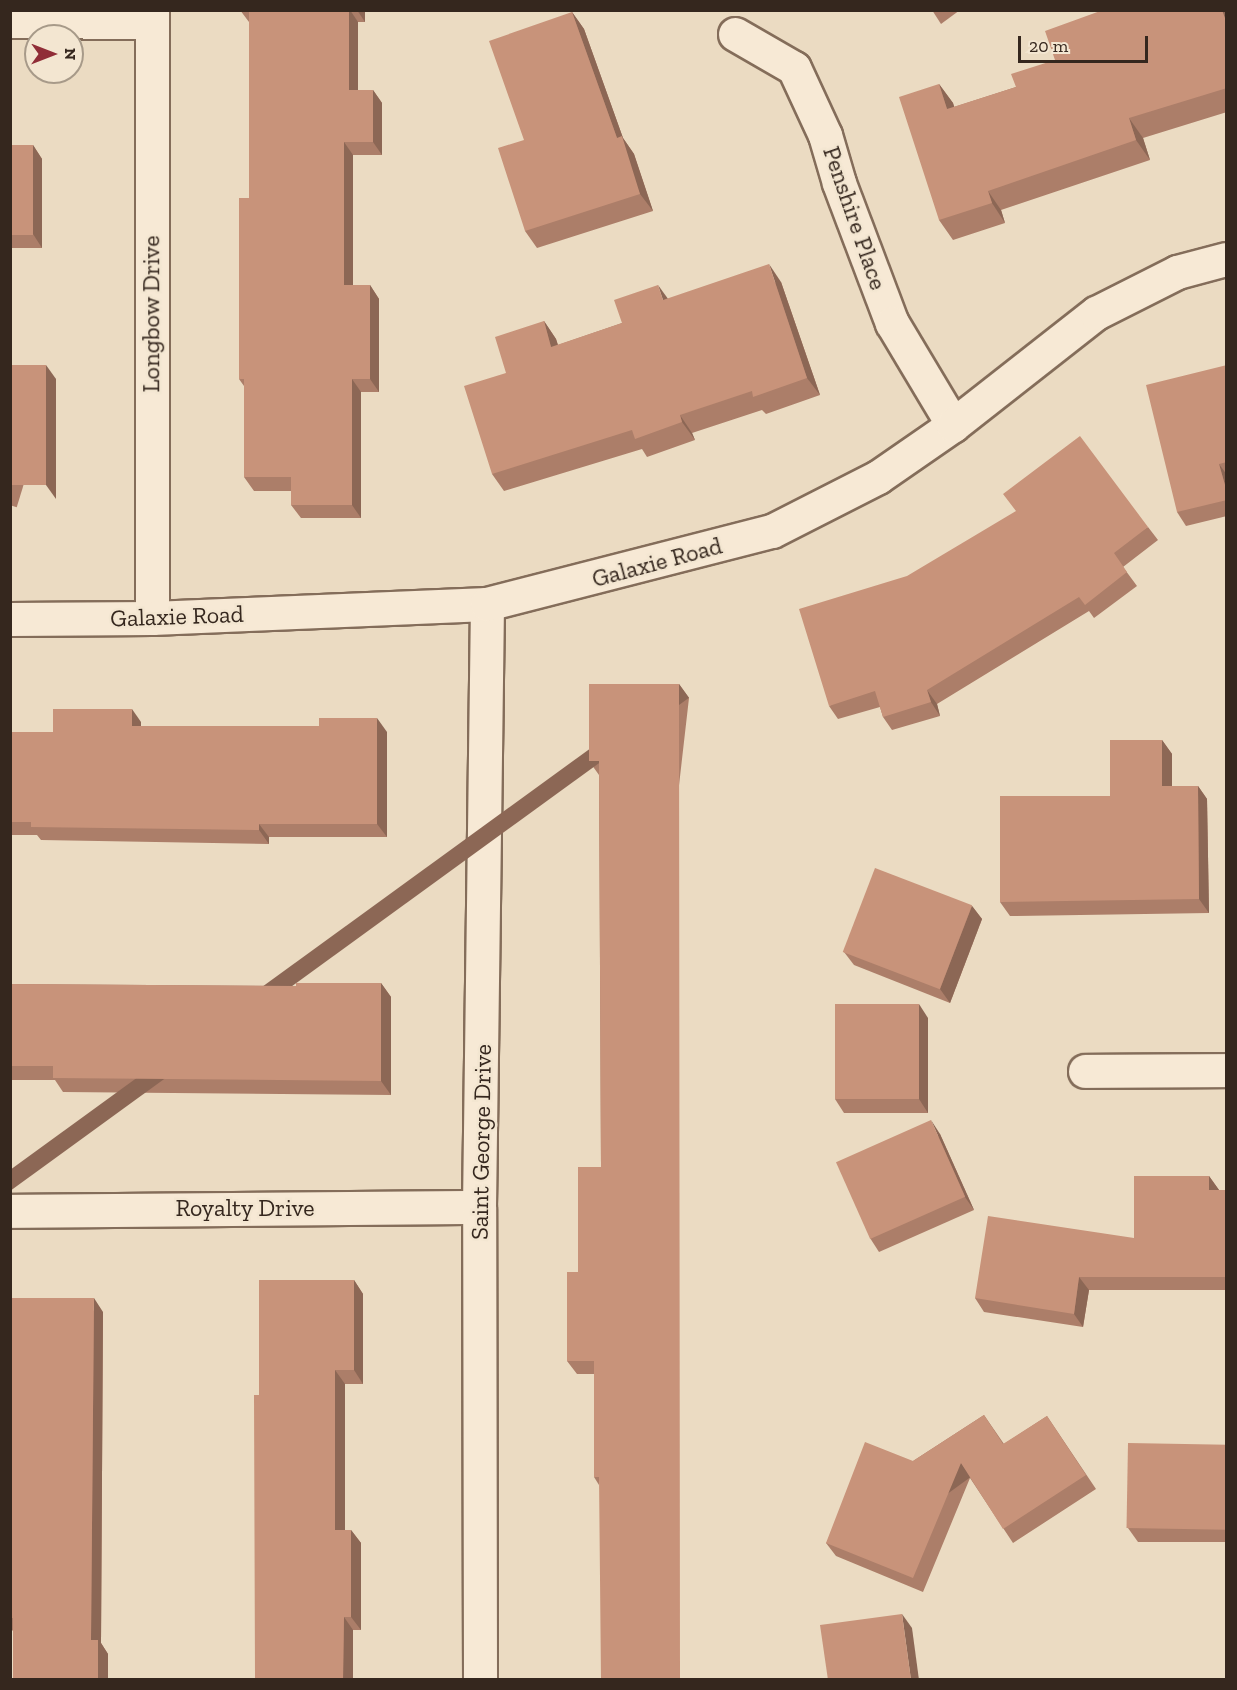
<!DOCTYPE html>
<style>
body{margin:0}
#map{position:relative;width:1237px;height:1690px;overflow:hidden;background:#ebdbc2;font-family:"Zilla Slab",serif}
div>[style]{position:absolute}
.roads{filter:drop-shadow(2px 0 #846d5a) drop-shadow(-2px 0 #846d5a) drop-shadow(0 2px #846d5a) drop-shadow(0 -2px #846d5a)}
.street>*{height:33px;margin:-16.5px;padding:0 16.5px;transform-origin:16.5px;border-radius:16.5px;background:#f7e9d5}
.secondary>*{height:33px;margin:-16.5px;padding:0 16.5px;transform-origin:16.5px;border-radius:16.5px;background:#f7e9d5}
.wall>*{inset:0;background:#ac7e69;transform-origin:0 0}
.shaded-wall>*{inset:0;background:#8c6755;transform-origin:0 0}
.building>*{inset:0;background:#c8937a;transform-origin:0 0}
span{translate:-50% -50%;white-space:nowrap;text-align:center;line-height:1.15;-webkit-text-stroke:5px #f3e6d1;paint-order:stroke}
.street-label{font-size:24px;color:#35271e}
.frame{position:absolute;inset:0;border:12px solid #35271e;pointer-events:none}
.north{position:absolute;left:24px;top:24px;width:60px;height:60px;box-sizing:border-box;background:#f3e6d1;border:2px solid #a79a89;border-radius:50%;rotate:90deg;font-size:16px;font-weight:700;line-height:24px;text-align:center;color:#35271e}
.north::after{content:'';display:block;margin:auto;width:21px;height:27px;background:#902d37;clip-path:polygon(50% 0,100% 100%,50% 72%,0 100%)}
.scale{position:absolute;left:1018px;top:36px;width:130px;height:27px;box-sizing:border-box;border:3px solid #35271e;border-top:0;padding-left:8px;font-size:18px;line-height:21px;white-space:nowrap;color:#35271e;-webkit-text-stroke:4px #f3e6d1;paint-order:stroke}
</style>
<div id="map">
<div class="roads">
<div class="street">
<div style="left:10px;top:21px;width:142px;rotate:0.4deg"></div>
<div style="left:735px;top:34px;width:68px;rotate:30deg"></div>
<div style="left:794px;top:68px;width:74px;rotate:65.2deg"></div>
<div style="left:825px;top:135px;width:50px;rotate:73.7deg"></div>
<div style="left:839px;top:183px;width:150px;rotate:69.3deg"></div>
<div style="left:892px;top:323px;width:119px;rotate:59.1deg"></div>
<div style="left:152px;top:618px;width:608px;rotate:-90deg"></div>
<div style="left:1085px;top:1071px;width:141px;rotate:-0.4deg"></div>
<div style="left:10px;top:1211px;width:469px;rotate:-0.5deg"></div>
<div style="left:480px;top:1680px;width:473px;rotate:-90.1deg"></div>
<div style="left:479px;top:1207px;width:603px;rotate:-89.24deg"></div>
</div>
<div class="secondary">
<div style="left:10px;top:619px;width:142px;rotate:-0.4deg"></div>
<div style="left:152px;top:618px;width:335px;rotate:-2.4deg"></div>
<div style="left:487px;top:604px;width:294px;rotate:-14.4deg"></div>
<div style="left:772px;top:531px;width:119px;rotate:-27deg"></div>
<div style="left:878px;top:477px;width:91px;rotate:-34.7deg"></div>
<div style="left:953px;top:425px;width:182px;rotate:-38.1deg"></div>
<div style="left:1096px;top:313px;width:91px;rotate:-26.8deg"></div>
<div style="left:1177px;top:272px;width:51px;rotate:-14.9deg"></div>
</div>
</div>
<div class="wall">
<div style="clip-path:polygon(240px 10px,365px 10px,365px 22px,358px 22px,358px 90px,373px 90px,382px 103px,382px 155px,353px 155px,353px 285px,370px 285px,379px 299px,379px 392px,361px 392px,361px 518px,301px 518px,291px 505px,291px 491px,254px 491px,244px 477px,244px 386px,239px 379px,249px 198px,249px 22px)"></div>
<div style="clip-path:polygon(932px 10px,960px 10px,941px 24px)"></div>
<div style="clip-path:polygon(1227px 10px,1227px 112px,1143px 138px,1150px 160px,1001px 210px,1005px 223px,953px 240px,939px 220px,939px 84px,953px 103px,954px 107px,1016px 87px)"></div>
<div style="clip-path:polygon(572px 12px,584px 29px,623px 138px,634px 154px,653px 211px,537px 248px,525px 231px,524px 140px)"></div>
<div style="clip-path:polygon(10px 145px,33px 145px,42px 159px,42px 248px,10px 248px)"></div>
<div style="clip-path:polygon(781px 282px,820px 395px,766px 414px,762px 410px,692px 433px,695px 440px,647px 457px,642px 449px,504px 491px,492px 474px,506px 373px,544px 321px,556px 339px,558px 345px,622px 323px,668px 299px)"></div>
<div style="left:10px;top:365px;width:48px;height:134px;rotate:17deg"></div>
<div style="clip-path:polygon(1227px 365px,1227px 516px,1186px 526px,1177px 512px)"></div>
<div style="clip-path:polygon(1148px 527px,1158px 540px,1123px 567px,1137px 586px,1094px 618px,1089px 611px,937px 704px,940px 716px,892px 730px,883px 717px,880px 707px,838px 719px,829px 706px)"></div>
<div style="clip-path:polygon(679px 684px,689px 698px,599px 1485px,594px 1477px,594px 1374px,577px 1374px,567px 1361px,578px 1272px,601px 1167px,599px 775px,589px 761px)"></div>
<div style="clip-path:polygon(141px 722px,141px 726px,387px 732px,387px 837px,269px 837px,269px 844px,41px 840px,37px 835px,10px 835px,10px 732px,53px 732px)"></div>
<div style="clip-path:polygon(1162px 740px,1172px 754px,1172px 786px,1198px 786px,1207px 799px,1209px 913px,1010px 916px,1000px 902px,1110px 796px)"></div>
<div style="clip-path:polygon(972px 906px,982px 919px,950px 1003px,854px 965px,844px 952px)"></div>
<div style="clip-path:polygon(381px 983px,391px 997px,391px 1095px,63px 1092px,55px 1080px,10px 1080px,10px 984px,296px 986px)"></div>
<div style="clip-path:polygon(928px 1018px,928px 1113px,844px 1113px,835px 1099px)"></div>
<div style="clip-path:polygon(940px 1134px,974px 1210px,879px 1252px,870px 1238px)"></div>
<div style="clip-path:polygon(1209px 1176px,1219px 1190px,1227px 1190px,1227px 1290px,1089px 1290px,1083px 1327px,984px 1312px,975px 1298px,1134px 1238px)"></div>
<div style="clip-path:polygon(354px 1280px,363px 1294px,363px 1384px,345px 1384px,345px 1530px,351px 1530px,361px 1543px,361px 1630px,353px 1630px,353px 1680px,255px 1680px,259px 1395px)"></div>
<div style="clip-path:polygon(10px 1298px,103px 1312px,101px 1643px,108px 1654px,108px 1680px,13px 1631px,10px 1628px)"></div>
<div style="clip-path:polygon(984px 1415px,1004px 1444px,1047px 1416px,1096px 1489px,1013px 1543px,970px 1478px,923px 1592px,836px 1556px,826px 1543px,913px 1461px)"></div>
<div style="clip-path:polygon(1227px 1444px,1227px 1542px,1138px 1542px,1128px 1528px)"></div>
</div>
<div class="shaded-wall">
<div style="clip-path:polygon(349px 10px,350px 10px,358px 22px,358px 103px,349px 90px)"></div>
<div style="clip-path:polygon(357px 10px,365px 10px,365px 22px)"></div>
<div style="clip-path:polygon(1222px 10px,1227px 10px,1227px 24px)"></div>
<div style="clip-path:polygon(572px 12px,584px 29px,623px 138px,634px 154px,653px 211px,640px 194px,617px 138px)"></div>
<div style="clip-path:polygon(939px 84px,953px 103px,961px 129px,947px 109px)"></div>
<div style="clip-path:polygon(373px 90px,382px 103px,382px 155px,373px 142px)"></div>
<div style="clip-path:polygon(1129px 118px,1143px 138px,1150px 160px,1136px 140px)"></div>
<div style="clip-path:polygon(344px 142px,353px 155px,353px 299px,344px 285px)"></div>
<div style="clip-path:polygon(33px 145px,42px 159px,42px 248px,33px 234px)"></div>
<div style="clip-path:polygon(988px 191px,1001px 210px,1005px 223px,992px 203px)"></div>
<div style="clip-path:polygon(769px 264px,781px 282px,820px 395px,807px 378px)"></div>
<div style="clip-path:polygon(370px 285px,379px 299px,379px 392px,370px 379px)"></div>
<div style="clip-path:polygon(658px 285px,671px 303px,663px 300px)"></div>
<div style="clip-path:polygon(544px 321px,556px 339px,564px 365px,551px 347px)"></div>
<div style="clip-path:polygon(46px 365px,56px 379px,56px 499px,46px 485px)"></div>
<div style="clip-path:polygon(352px 379px,361px 392px,361px 518px,352px 505px)"></div>
<div style="clip-path:polygon(680px 415px,692px 433px,695px 440px,682px 422px)"></div>
<div style="clip-path:polygon(1219px 464px,1227px 475px,1227px 492px)"></div>
<div style="left:679px;top:684px;width:17px;height:996px;rotate:54deg"></div>
<div style="clip-path:polygon(927px 690px,937px 704px,940px 716px,931px 702px)"></div>
<div style="clip-path:polygon(132px 709px,141px 722px,141px 740px,132px 726px)"></div>
<div style="clip-path:polygon(377px 718px,387px 732px,387px 837px,377px 824px)"></div>
<div style="clip-path:polygon(1162px 740px,1172px 754px,1172px 800px,1162px 786px)"></div>
<div style="clip-path:polygon(1198px 786px,1207px 799px,1209px 913px,1199px 899px)"></div>
<div style="clip-path:polygon(259px 824px,269px 837px,269px 844px,259px 830px)"></div>
<div style="clip-path:polygon(972px 906px,982px 919px,950px 1003px,940px 989px)"></div>
<div style="clip-path:polygon(381px 983px,391px 997px,391px 1095px,381px 1081px)"></div>
<div style="clip-path:polygon(919px 1004px,928px 1018px,928px 1113px,919px 1099px)"></div>
<div style="clip-path:polygon(931px 1120px,940px 1134px,974px 1210px,965px 1197px)"></div>
<div style="clip-path:polygon(1209px 1176px,1219px 1190px,1209px 1190px)"></div>
<div style="clip-path:polygon(1079px 1277px,1089px 1290px,1083px 1327px,1074px 1314px)"></div>
<div style="clip-path:polygon(354px 1280px,363px 1294px,363px 1384px,354px 1370px)"></div>
<div style="clip-path:polygon(94px 1298px,103px 1312px,101px 1643px,108px 1654px,108px 1680px,98px 1680px,91px 1640px)"></div>
<div style="clip-path:polygon(335px 1370px,345px 1384px,345px 1543px,335px 1530px)"></div>
<div style="left:961px;top:1463px;width:17px;height:125px;rotate:54deg"></div>
<div style="clip-path:polygon(351px 1530px,361px 1543px,361px 1630px,351px 1617px)"></div>
<div style="clip-path:polygon(902px 1614px,912px 1628px,919px 1680px,911px 1680px)"></div>
<div style="clip-path:polygon(344px 1617px,353px 1630px,353px 1680px,343px 1680px)"></div>
</div>
<div class="building">
<div style="clip-path:polygon(249px 10px,349px 10px,349px 90px,373px 90px,373px 142px,344px 142px,344px 285px,370px 285px,370px 379px,352px 379px,352px 505px,291px 505px,291px 477px,244px 477px,244px 379px,239px 379px,239px 198px,249px 198px)"></div>
<div style="clip-path:polygon(1103px 10px,1222px 10px,1227px 24px,1227px 88px,1129px 118px,1136px 140px,988px 191px,992px 203px,939px 220px,899px 97px,939px 84px,947px 109px,1016px 87px,1011px 74px,1055px 60px,1045px 31px)"></div>
<div style="clip-path:polygon(572px 12px,617px 138px,622px 136px,640px 194px,525px 231px,498px 148px,524px 140px,489px 41px)"></div>
<div style="left:10px;top:145px;width:23px;height:90px"></div>
<div style="clip-path:polygon(769px 264px,807px 378px,753px 397px,752px 391px,680px 415px,682px 422px,635px 439px,632px 430px,492px 474px,464px 386px,506px 373px,495px 337px,544px 321px,551px 347px,622px 323px,614px 300px,658px 285px,663px 300px)"></div>
<div style="left:10px;top:365px;width:36px;height:120px"></div>
<div style="clip-path:polygon(1227px 365px,1227px 462px,1219px 464px,1227px 492px,1227px 500px,1177px 512px,1146px 385px)"></div>
<div style="clip-path:polygon(1080px 436px,1148px 527px,1114px 553px,1127px 572px,1085px 605px,1079px 597px,927px 690px,931px 702px,883px 717px,875px 691px,829px 706px,799px 609px,907px 576px,1016px 511px,1003px 494px)"></div>
<div style="clip-path:polygon(589px 684px,679px 684px,680px 1680px,601px 1680px,599px 1477px,594px 1477px,594px 1361px,567px 1361px,567px 1272px,578px 1272px,578px 1167px,601px 1167px,599px 761px,589px 761px)"></div>
<div style="clip-path:polygon(53px 709px,132px 709px,132px 726px,319px 726px,319px 718px,377px 718px,377px 824px,259px 824px,259px 830px,31px 827px,31px 822px,10px 822px,10px 732px,53px 732px)"></div>
<div style="clip-path:polygon(1110px 740px,1162px 740px,1162px 786px,1198px 786px,1199px 899px,1000px 902px,1000px 796px,1110px 796px)"></div>
<div style="left:875px;top:868px;width:104px;height:90px;rotate:21deg"></div>
<div style="clip-path:polygon(296px 983px,381px 983px,381px 1081px,53px 1078px,53px 1066px,10px 1066px,10px 984px,296px 986px)"></div>
<div style="left:835px;top:1004px;width:84px;height:95px"></div>
<div style="left:931px;top:1120px;width:84px;height:104px;rotate:66deg"></div>
<div style="clip-path:polygon(1134px 1176px,1209px 1176px,1209px 1190px,1227px 1190px,1227px 1277px,1079px 1277px,1074px 1314px,975px 1298px,988px 1216px,1134px 1238px)"></div>
<div style="clip-path:polygon(259px 1280px,354px 1280px,354px 1370px,335px 1370px,335px 1530px,351px 1530px,351px 1617px,344px 1617px,343px 1680px,255px 1680px,254px 1395px,259px 1395px)"></div>
<div style="clip-path:polygon(10px 1298px,94px 1298px,91px 1640px,98px 1640px,98px 1680px,13px 1680px,13px 1618px,10px 1618px)"></div>
<div style="clip-path:polygon(984px 1415px,1003px 1444px,1047px 1416px,1086px 1475px,1003px 1529px,961px 1463px,913px 1578px,826px 1543px,865px 1442px,913px 1461px)"></div>
<div style="left:1128px;top:1443px;width:99px;height:85px;rotate:1deg"></div>
<div style="clip-path:polygon(902px 1614px,911px 1680px,828px 1680px,820px 1625px)"></div>
</div>
<div class="street-label">
<span style="left:855px;top:218px;rotate:71deg">Penshire Place</span>
<span style="left:151px;top:314px;rotate:-90deg">Longbow Drive</span>
<span style="left:657px;top:562px;rotate:-15deg">Galaxie Road</span>
<span style="left:177px;top:616px;rotate:-2deg">Galaxie Road</span>
<span style="left:481px;top:1142px;rotate:-89deg">Saint George Drive</span>
<span style="left:245px;top:1208px">Royalty Drive</span>
</div>
<div class="frame"></div>
<div class="north">N</div>
<div class="scale">20 m</div>
</div>
